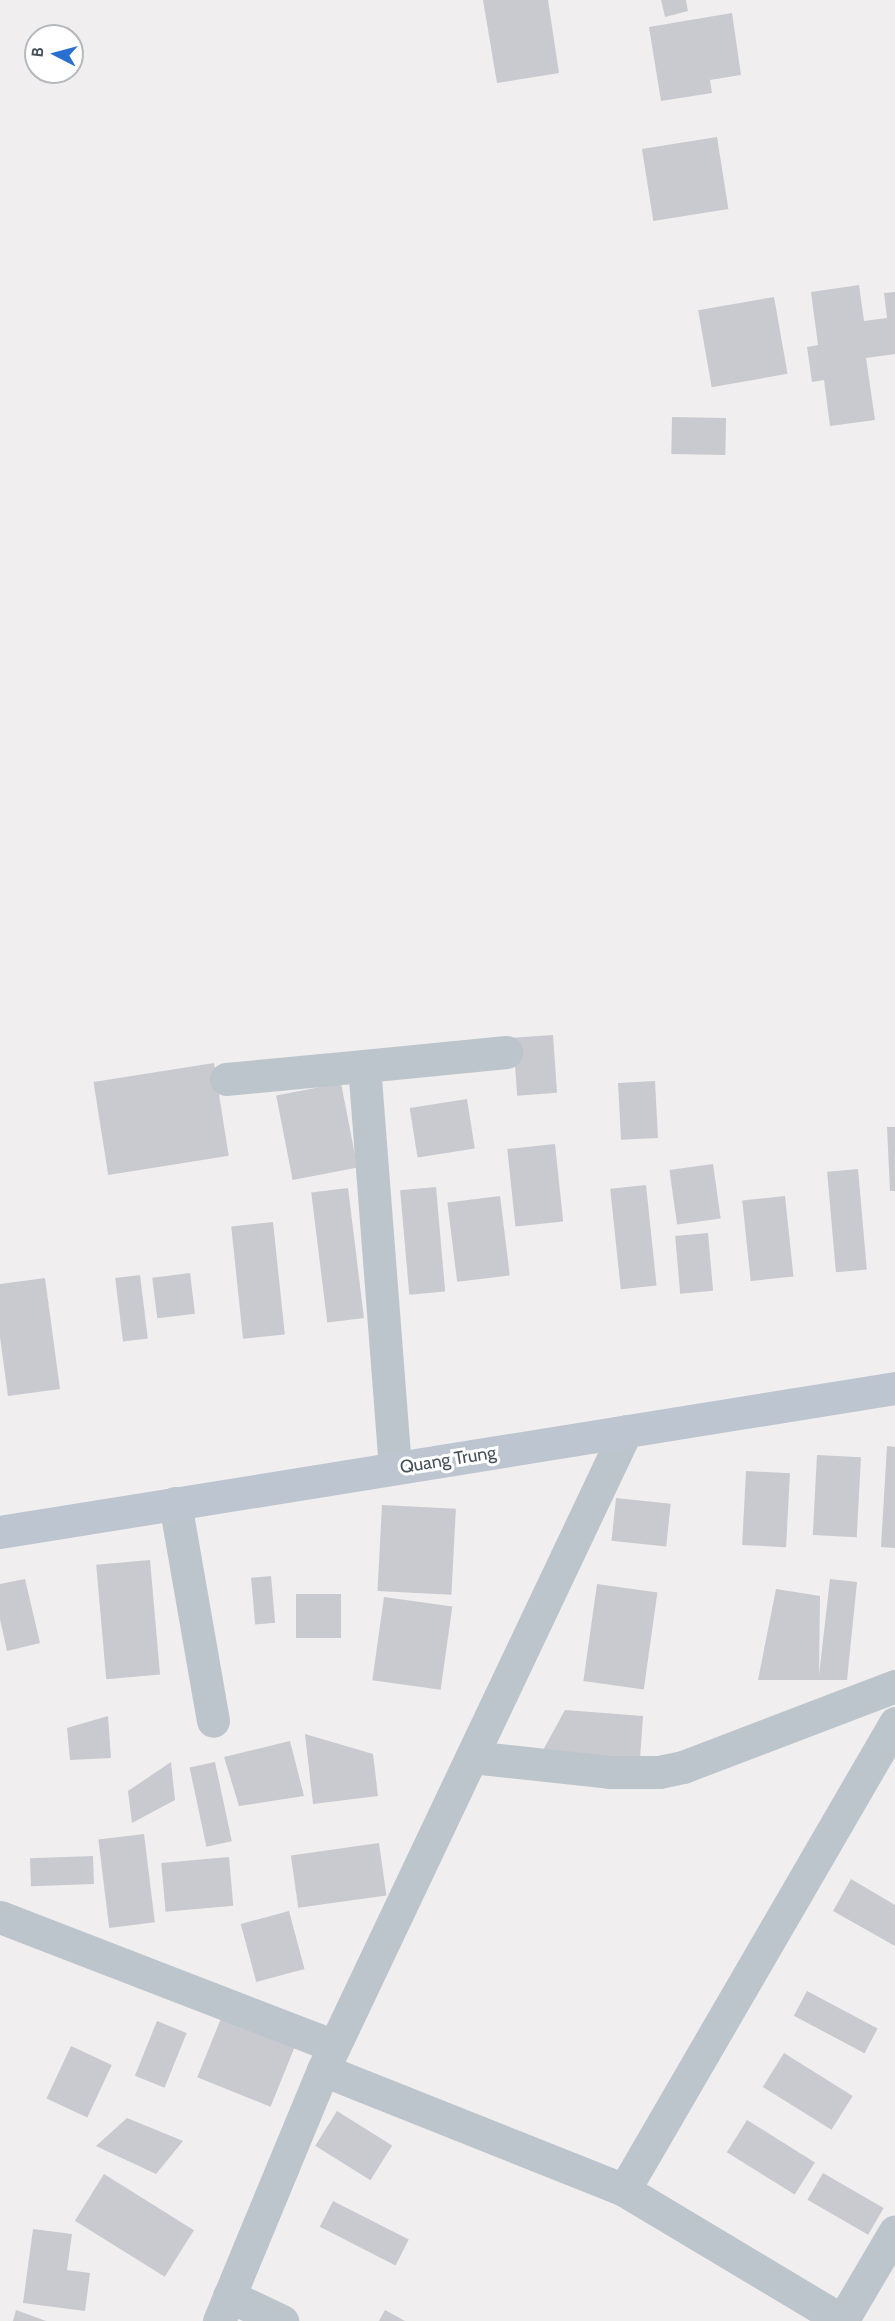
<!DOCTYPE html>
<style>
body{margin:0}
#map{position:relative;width:895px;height:2321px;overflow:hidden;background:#f0eeee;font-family:Cabin,sans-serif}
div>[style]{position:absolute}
.building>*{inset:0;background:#c8cad0;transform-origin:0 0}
.street>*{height:33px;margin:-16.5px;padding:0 16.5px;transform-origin:16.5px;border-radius:16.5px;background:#bdc5cc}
.secondary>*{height:33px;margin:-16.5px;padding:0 16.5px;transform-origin:16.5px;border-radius:16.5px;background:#bdc6d0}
span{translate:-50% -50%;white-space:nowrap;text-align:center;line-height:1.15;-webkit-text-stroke:6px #fff;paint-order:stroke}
.street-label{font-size:18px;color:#475159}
.north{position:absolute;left:24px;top:24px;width:60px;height:60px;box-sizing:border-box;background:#fff;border:2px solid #b5b9bd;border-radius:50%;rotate:276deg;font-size:16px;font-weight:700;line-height:24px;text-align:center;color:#475159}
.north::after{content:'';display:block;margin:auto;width:21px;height:27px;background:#286fcf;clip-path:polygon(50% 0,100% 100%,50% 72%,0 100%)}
</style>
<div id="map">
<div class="building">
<div style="clip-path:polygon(483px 0,548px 0,559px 73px,497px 83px)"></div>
<div style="clip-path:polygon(661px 0,686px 0,688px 11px,665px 17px)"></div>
<div style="clip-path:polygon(732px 13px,741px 75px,710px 80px,712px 93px,661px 101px,649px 27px)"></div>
<div style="left:717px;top:137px;width:73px;height:76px;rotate:81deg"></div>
<div style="clip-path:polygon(859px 285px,864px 321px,887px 318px,884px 293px,895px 292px,895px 354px,866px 358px,875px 420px,830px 426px,824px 380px,812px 382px,807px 347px,818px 345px,811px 292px)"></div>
<div style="left:774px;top:297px;width:78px;height:77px;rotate:80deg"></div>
<div style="left:672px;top:417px;width:54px;height:37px;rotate:1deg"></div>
<div style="left:553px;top:1035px;width:58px;height:40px;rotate:86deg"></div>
<div style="left:214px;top:1063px;width:94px;height:122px;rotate:81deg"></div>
<div style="left:655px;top:1081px;width:57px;height:37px;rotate:87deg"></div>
<div style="left:341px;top:1083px;width:86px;height:66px;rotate:79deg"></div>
<div style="left:467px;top:1099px;width:50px;height:58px;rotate:81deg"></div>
<div style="clip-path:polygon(887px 1127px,895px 1127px,895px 1191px,890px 1191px)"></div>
<div style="left:555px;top:1144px;width:78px;height:48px;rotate:84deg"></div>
<div style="left:713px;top:1164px;width:55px;height:44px;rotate:82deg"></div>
<div style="left:858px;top:1169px;width:101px;height:31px;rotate:85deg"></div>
<div style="left:646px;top:1185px;width:101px;height:36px;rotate:84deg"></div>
<div style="left:436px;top:1187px;width:105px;height:36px;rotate:85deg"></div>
<div style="left:348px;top:1188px;width:131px;height:37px;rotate:83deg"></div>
<div style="left:500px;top:1196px;width:80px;height:53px;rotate:83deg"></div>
<div style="left:785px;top:1196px;width:81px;height:43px;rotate:84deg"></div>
<div style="left:273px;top:1222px;width:113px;height:42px;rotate:84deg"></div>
<div style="left:708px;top:1233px;width:58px;height:33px;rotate:85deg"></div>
<div style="left:190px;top:1273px;width:41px;height:38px;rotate:83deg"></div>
<div style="left:140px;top:1275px;width:64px;height:25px;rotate:83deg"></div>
<div style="clip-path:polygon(45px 1278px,60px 1389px,8px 1396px,0 1337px,0 1284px)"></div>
<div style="clip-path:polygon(887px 1446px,895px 1447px,895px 1548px,881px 1547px)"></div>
<div style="left:817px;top:1455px;width:44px;height:80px;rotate:3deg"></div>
<div style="left:746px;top:1471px;width:44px;height:74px;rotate:3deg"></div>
<div style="left:616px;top:1498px;width:55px;height:43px;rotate:6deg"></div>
<div style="left:382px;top:1505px;width:74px;height:86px;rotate:3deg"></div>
<div style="left:150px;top:1560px;width:115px;height:54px;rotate:85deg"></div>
<div style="left:271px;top:1576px;width:47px;height:20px;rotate:85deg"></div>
<div style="clip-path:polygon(25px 1579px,40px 1643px,7px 1651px,0 1619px,0 1584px)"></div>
<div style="clip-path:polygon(830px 1579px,857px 1582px,847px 1680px,758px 1680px,776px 1589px,820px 1596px,819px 1675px)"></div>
<div style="left:597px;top:1584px;width:61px;height:98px;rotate:8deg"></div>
<div style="left:296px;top:1594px;width:45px;height:44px"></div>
<div style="left:384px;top:1597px;width:69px;height:84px;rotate:8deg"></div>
<div style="clip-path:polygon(565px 1710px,643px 1716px,640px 1759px,542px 1752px)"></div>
<div style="clip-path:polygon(108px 1716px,111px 1758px,70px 1760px,67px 1728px)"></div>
<div style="clip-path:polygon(305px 1734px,373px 1754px,378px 1796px,313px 1804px)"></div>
<div style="clip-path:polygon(290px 1741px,304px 1796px,239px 1806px,224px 1757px)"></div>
<div style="clip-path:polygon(171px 1762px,175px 1800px,132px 1823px,128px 1791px)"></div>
<div style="left:215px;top:1762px;width:81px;height:26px;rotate:78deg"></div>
<div style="left:144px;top:1834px;width:89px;height:46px;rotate:83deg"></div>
<div style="left:379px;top:1843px;width:53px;height:89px;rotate:82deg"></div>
<div style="left:93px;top:1856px;width:28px;height:63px;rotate:88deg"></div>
<div style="left:229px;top:1857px;width:49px;height:68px;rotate:85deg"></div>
<div style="clip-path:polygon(851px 1879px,895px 1905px,895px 1946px,833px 1911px)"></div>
<div style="left:289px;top:1911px;width:60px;height:50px;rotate:75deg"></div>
<div style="left:807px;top:1991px;width:80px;height:28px;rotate:28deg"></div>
<div style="left:222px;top:2016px;width:79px;height:66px;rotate:22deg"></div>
<div style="left:157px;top:2021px;width:32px;height:59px;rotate:22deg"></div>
<div style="left:71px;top:2046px;width:45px;height:58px;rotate:25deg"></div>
<div style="left:784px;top:2053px;width:81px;height:40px;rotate:32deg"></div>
<div style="left:337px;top:2111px;width:65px;height:41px;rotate:32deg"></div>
<div style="clip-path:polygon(127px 2118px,183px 2141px,156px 2174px,96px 2146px)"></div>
<div style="left:747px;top:2120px;width:80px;height:38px;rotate:32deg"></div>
<div style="left:823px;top:2173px;width:70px;height:31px;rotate:30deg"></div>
<div style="left:104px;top:2174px;width:106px;height:55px;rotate:32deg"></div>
<div style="left:333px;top:2201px;width:85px;height:29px;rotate:27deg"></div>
<div style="clip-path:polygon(33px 2229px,72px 2234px,67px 2270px,90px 2273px,85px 2311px,23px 2303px)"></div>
<div style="clip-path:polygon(16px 2310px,46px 2321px,13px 2321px)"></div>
<div style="clip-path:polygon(385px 2310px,405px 2321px,379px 2321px)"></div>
</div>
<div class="street">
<div style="left:226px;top:1079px;width:139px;rotate:-5.4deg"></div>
<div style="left:395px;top:1468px;width:403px;rotate:-94.4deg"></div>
<div style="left:364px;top:1066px;width:143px;rotate:-5.6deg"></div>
<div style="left:175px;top:1503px;width:221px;rotate:80.1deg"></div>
<div style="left:472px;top:1757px;width:138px;rotate:6.2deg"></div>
<div style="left:609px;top:1772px;width:50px"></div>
<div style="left:659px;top:1772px;width:25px;rotate:-12deg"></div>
<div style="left:683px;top:1767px;width:227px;rotate:-20.9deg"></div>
<div style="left:0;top:1917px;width:358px;rotate:21.1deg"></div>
<div style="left:323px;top:2070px;width:324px;rotate:21.7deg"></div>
<div style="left:624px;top:2190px;width:255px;rotate:30.9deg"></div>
<div style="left:624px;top:2190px;width:540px;rotate:-59.87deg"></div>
<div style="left:229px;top:2296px;width:59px;rotate:25.3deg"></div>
<div style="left:219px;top:2321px;width:272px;rotate:-67.5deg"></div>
<div style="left:323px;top:2070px;width:707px;rotate:-64.63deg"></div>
<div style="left:842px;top:2321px;width:104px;rotate:-59.5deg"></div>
</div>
<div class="secondary">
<div style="left:0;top:1532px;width:907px;rotate:-9.14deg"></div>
</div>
<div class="street-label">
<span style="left:448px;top:1460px;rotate:-9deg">Quang Trung</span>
</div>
<div class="north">B</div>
</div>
